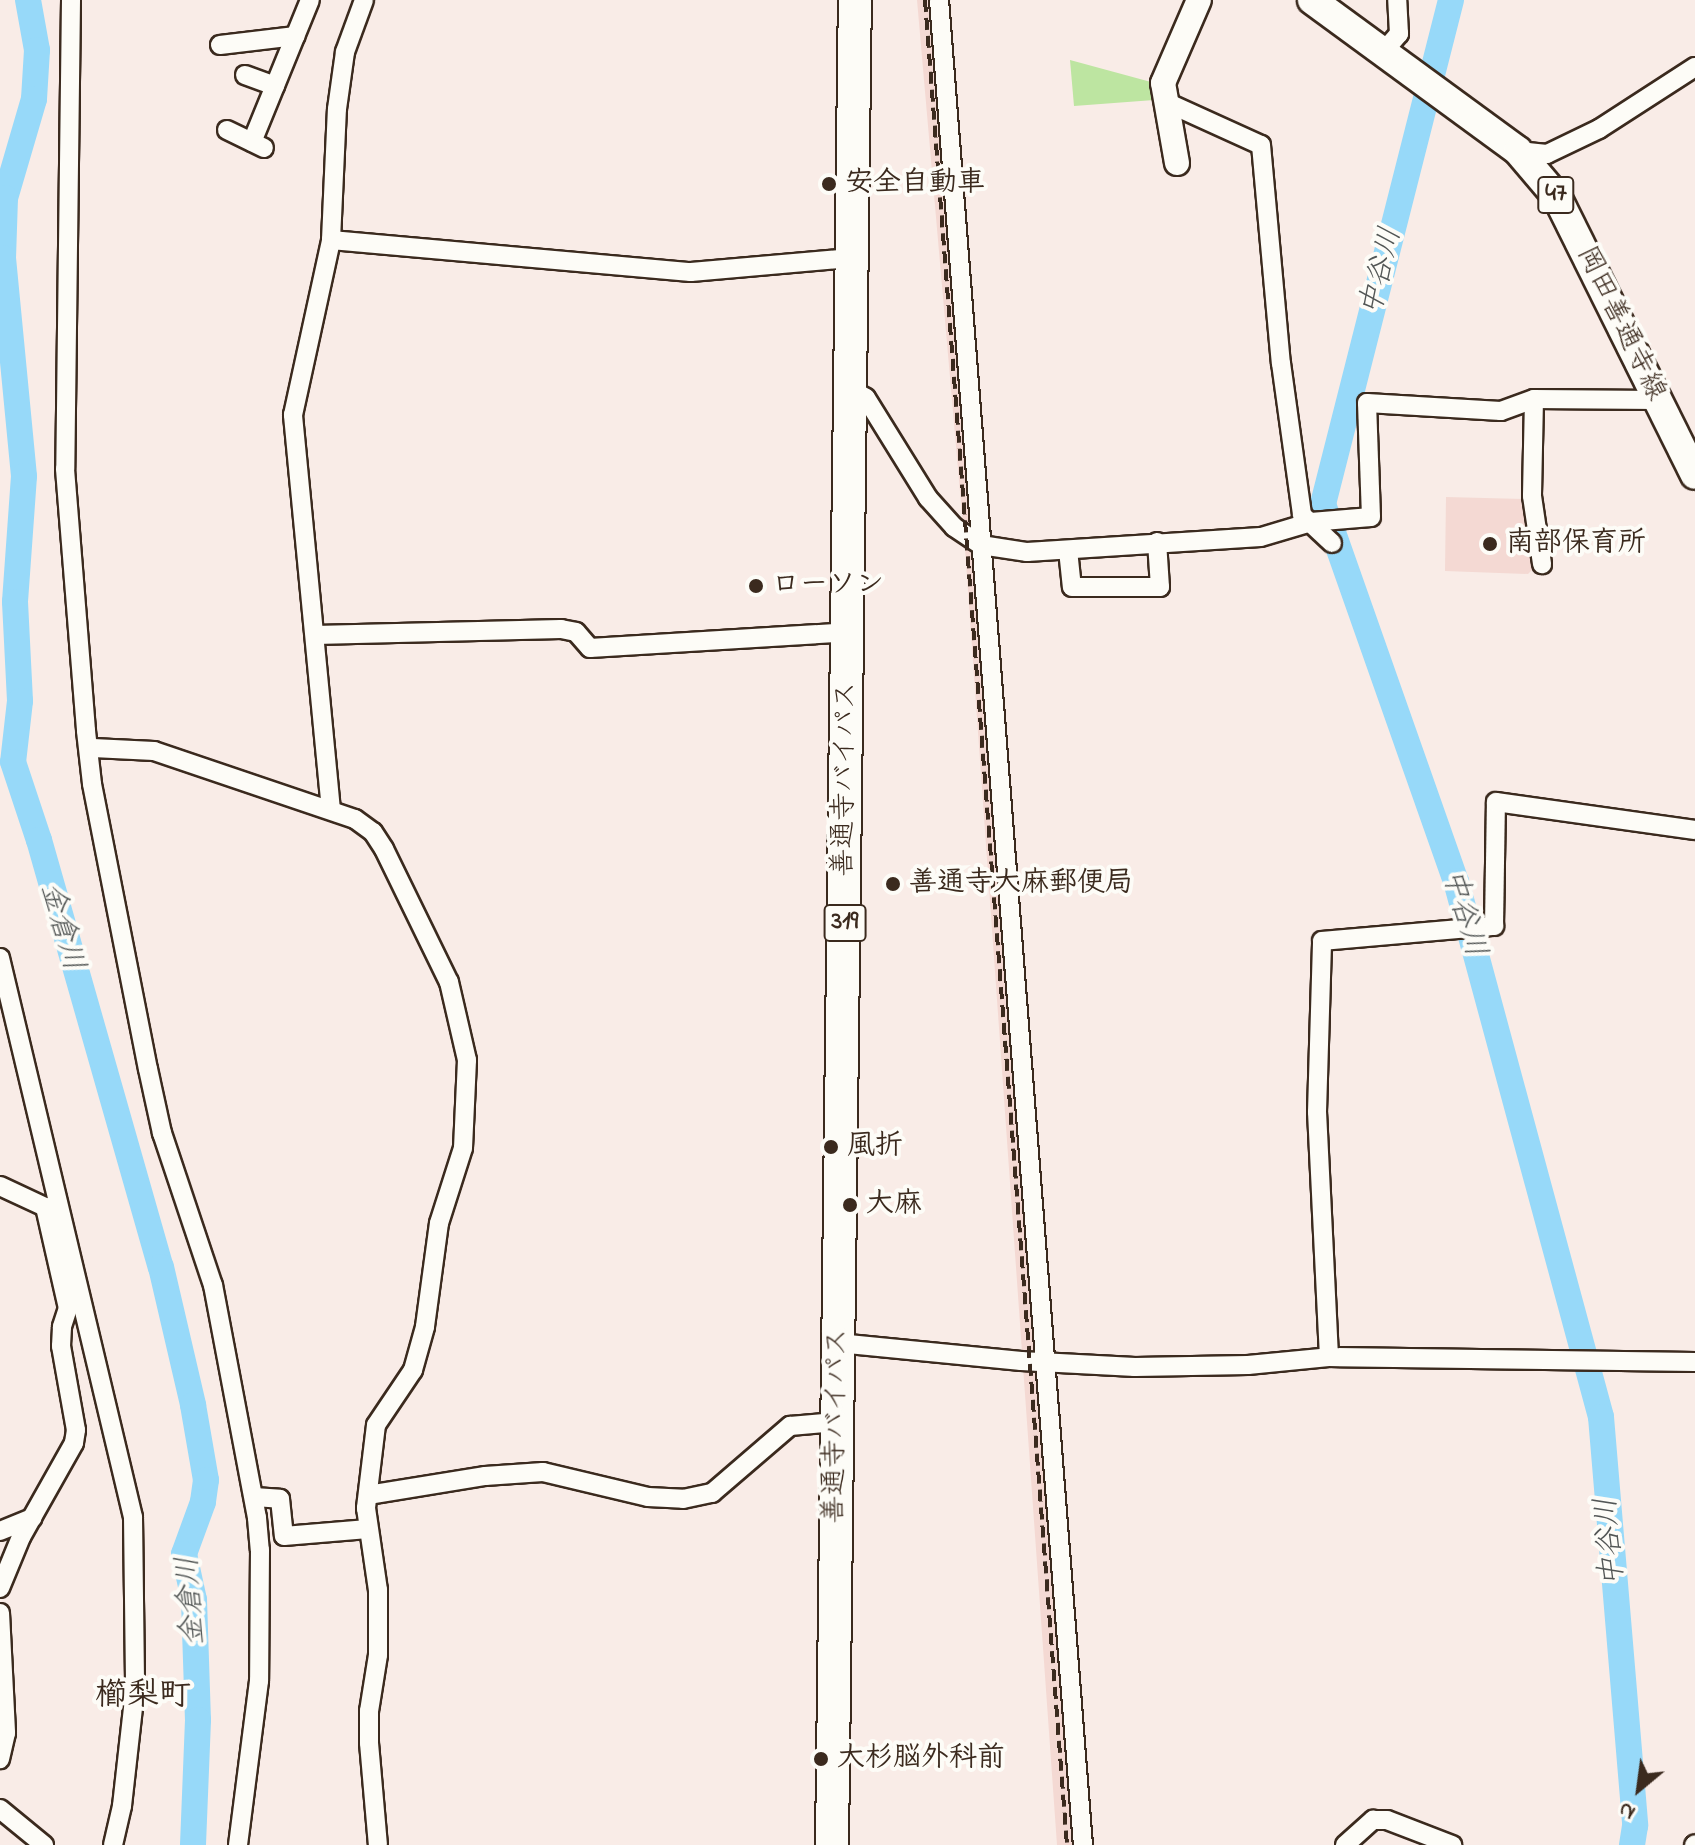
<!DOCTYPE html>
<meta charset="utf-8">
<style>
body{margin:0}
#map{position:relative;width:1695px;height:1845px;overflow:hidden;background:#f9ece7;font-family:"Indie Flower","Klee One",sans-serif}
div>[style]{position:absolute}
.built>*{inset:0;background:#f4d9d3}
.green>*{inset:0;background:#bde5a1}
.river>*{height:26px;margin:-13px;padding:0 13px;transform-origin:13px;border-radius:13px;background:#97d9f9}
.roads{filter:drop-shadow(2px 0 #3b2a1e) drop-shadow(-2px 0 #3b2a1e) drop-shadow(0 2px #3b2a1e) drop-shadow(0 -2px #3b2a1e)}
.street>*{height:18px;margin:-9px;padding:0 9px;transform-origin:9px;border-radius:9px;background:#fdfcf7}
.secondary>*{height:24px;margin:-12px;padding:0 12px;transform-origin:12px;border-radius:12px;background:#fdfcf7}
.primary>*{height:28px;margin:-14px;padding:0 14px;transform-origin:14px;border-radius:14px;background:#fdfcf7}
.highway>*{height:32px;margin:-16px;padding:0 16px;transform-origin:16px;border-radius:16px;background:#fdfcf7}
.rail>*{height:4px;margin-top:-2px;transform-origin:0;background:repeating-linear-gradient(90deg,#3b2a1e 0 12px,transparent 0 18px)}
.dots>*{width:22px;height:22px;translate:-50% -50%;box-sizing:border-box;border:4px solid #fdfcf7;border-radius:50%}
span{translate:-50% -50%;white-space:nowrap;text-align:center;line-height:1.15;-webkit-text-stroke:8px #fdfcf7;paint-order:stroke}
.shield-label span{padding:2px 6px;background:#fdfcf7;border:2px solid;border-radius:6px;-webkit-text-stroke-width:0}
.shield-label{font-size:26px;color:#3b2a1e;font-weight:700}
.poi-label{font-size:28px;color:#3b2a1e;font-weight:700}
.left{translate:0 -50%;text-align:left}
.street-label{font-size:28px;color:#3b2a1e}
.water-label{font-size:30px;color:#525655;font-style:italic}
.quarter-label{font-size:32px;color:#3b2a1e;font-weight:700}
.north{position:absolute;left:1599px;top:1749px;width:80px;height:80px;-webkit-text-stroke:6px #fdfcf7;paint-order:stroke;rotate:209deg;font-size:22px;font-weight:700;line-height:32px;text-align:center;color:#3b2a1e}
.north::after{content:'';display:block;margin:auto;width:28px;height:36px;background:#3b2a1e;clip-path:polygon(50% 0,100% 100%,50% 72%,0 100%)}
</style>
<div id="map">
<div class="built">
<div style="clip-path:polygon(917px 0,931px 0,1074px 1845px,1057px 1845px,965px 549px)"></div>
<div style="clip-path:polygon(1446px 497px,1524px 499px,1537px 557px,1534px 568px,1528px 574px,1445px 571px)"></div>
</div>
<div class="green">
<div style="clip-path:polygon(1070px 60px,1151px 82px,1154px 100px,1074px 106px)"></div>
</div>
<div class="river">
<div style="left:28px;top:0;width:51px;rotate:79.8deg"></div>
<div style="left:37px;top:50px;width:49px;rotate:93.5deg"></div>
<div style="left:34px;top:99px;width:103px;rotate:106.3deg"></div>
<div style="left:5px;top:198px;width:60px;rotate:91.9deg"></div>
<div style="left:3px;top:258px;width:219px;rotate:84.5deg"></div>
<div style="left:24px;top:476px;width:126px;rotate:94.1deg"></div>
<div style="left:15px;top:602px;width:99px;rotate:87.1deg"></div>
<div style="left:20px;top:701px;width:61px;rotate:96.5deg"></div>
<div style="left:13px;top:762px;width:82px;rotate:71.6deg"></div>
<div style="left:39px;top:840px;width:444px;rotate:74.1deg"></div>
<div style="left:161px;top:1267px;width:142px;rotate:76.9deg"></div>
<div style="left:193px;top:1405px;width:76px;rotate:80.2deg"></div>
<div style="left:206px;top:1480px;width:22px;rotate:98deg"></div>
<div style="left:203px;top:1502px;width:55px;rotate:110.1deg"></div>
<div style="left:184px;top:1554px;width:47px;rotate:77.7deg"></div>
<div style="left:194px;top:1600px;width:120px;rotate:88.1deg"></div>
<div style="left:198px;top:1720px;width:125px;rotate:92.3deg"></div>
<div style="left:1451px;top:0;width:520px;rotate:104.25deg"></div>
<div style="left:1323px;top:504px;width:400px;rotate:70.6deg"></div>
<div style="left:1456px;top:881px;width:555px;rotate:74.86deg"></div>
<div style="left:1601px;top:1417px;width:410px;rotate:85.2deg"></div>
<div style="left:1635px;top:1826px;width:19px;rotate:99deg"></div>
</div>
<div class="roads">
<div class="street">
<div style="left:71px;top:0;width:469px;rotate:90.7deg"></div>
<div style="left:65px;top:469px;width:263px;rotate:85.4deg"></div>
<div style="left:86px;top:731px;width:53px;rotate:83.5deg"></div>
<div style="left:92px;top:784px;width:290px;rotate:78.9deg"></div>
<div style="left:148px;top:1069px;width:66px;rotate:77.7deg"></div>
<div style="left:162px;top:1133px;width:160px;rotate:71.5deg"></div>
<div style="left:213px;top:1285px;width:237px;rotate:79.3deg"></div>
<div style="left:257px;top:1518px;width:32px;rotate:85deg"></div>
<div style="left:260px;top:1550px;width:131px;rotate:90.4deg"></div>
<div style="left:259px;top:1681px;width:165px;rotate:97.3deg"></div>
<div style="left:939px;top:0;width:1851px;rotate:85.54deg"></div>
<div style="left:220px;top:45px;width:76px;rotate:-6.8deg"></div>
<div style="left:1384px;top:51px;width:23px;rotate:-49deg"></div>
<div style="left:1399px;top:34px;width:34px;rotate:-93deg"></div>
<div style="left:245px;top:75px;width:32px;rotate:20deg"></div>
<div style="left:1166px;top:102px;width:104px;rotate:24.4deg"></div>
<div style="left:1261px;top:145px;width:219px;rotate:84.8deg"></div>
<div style="left:1281px;top:363px;width:153px;rotate:82.1deg"></div>
<div style="left:1302px;top:515px;width:41px;rotate:43deg"></div>
<div style="left:227px;top:130px;width:41px;rotate:25.9deg"></div>
<div style="left:252px;top:142px;width:153px;rotate:-67.8deg"></div>
<div style="left:1518px;top:151px;width:29px;rotate:6deg"></div>
<div style="left:1547px;top:154px;width:58px;rotate:-25.7deg"></div>
<div style="left:1599px;top:129px;width:114px;rotate:-32.9deg"></div>
<div style="left:331px;top:240px;width:361px;rotate:5.1deg"></div>
<div style="left:691px;top:272px;width:162px;rotate:-5deg"></div>
<div style="left:850px;top:389px;width:18px;rotate:29deg"></div>
<div style="left:866px;top:398px;width:118px;rotate:58.2deg"></div>
<div style="left:928px;top:498px;width:39px;rotate:48deg"></div>
<div style="left:954px;top:527px;width:32px;rotate:34deg"></div>
<div style="left:981px;top:545px;width:47px;rotate:8.7deg"></div>
<div style="left:1027px;top:552px;width:234px;rotate:-3.7deg"></div>
<div style="left:1261px;top:537px;width:52px;rotate:-16.7deg"></div>
<div style="left:1311px;top:522px;width:60px;rotate:-4.8deg"></div>
<div style="left:1371px;top:517px;width:114px;rotate:-92deg"></div>
<div style="left:1367px;top:403px;width:134px;rotate:3.4deg"></div>
<div style="left:1501px;top:411px;width:35px;rotate:-20deg"></div>
<div style="left:1534px;top:399px;width:123px;rotate:0.5deg"></div>
<div style="left:1534px;top:399px;width:97px;rotate:91.2deg"></div>
<div style="left:1532px;top:496px;width:69px;rotate:81.6deg"></div>
<div style="left:1068px;top:550px;width:37px;rotate:84deg"></div>
<div style="left:1072px;top:587px;width:88px"></div>
<div style="left:1160px;top:587px;width:45px;rotate:-93.8deg"></div>
<div style="left:315px;top:635px;width:246px;rotate:-1.4deg"></div>
<div style="left:561px;top:629px;width:15px;rotate:11deg"></div>
<div style="left:576px;top:632px;width:21px;rotate:49deg"></div>
<div style="left:590px;top:648px;width:258px;rotate:-3.5deg"></div>
<div style="left:93px;top:748px;width:61px;rotate:2.8deg"></div>
<div style="left:154px;top:751px;width:212px;rotate:18.7deg"></div>
<div style="left:355px;top:819px;width:22px;rotate:36deg"></div>
<div style="left:373px;top:832px;width:20px;rotate:57deg"></div>
<div style="left:384px;top:849px;width:148px;rotate:64deg"></div>
<div style="left:449px;top:982px;width:80px;rotate:77deg"></div>
<div style="left:467px;top:1060px;width:88px;rotate:92.6deg"></div>
<div style="left:463px;top:1148px;width:79px;rotate:107.7deg"></div>
<div style="left:439px;top:1223px;width:105px;rotate:97.7deg"></div>
<div style="left:425px;top:1327px;width:45px;rotate:105.6deg"></div>
<div style="left:413px;top:1370px;width:66px;rotate:123.9deg"></div>
<div style="left:376px;top:1425px;width:84px;rotate:96.9deg"></div>
<div style="left:366px;top:1508px;width:83px;rotate:81.7deg"></div>
<div style="left:378px;top:1590px;width:65px;rotate:90deg"></div>
<div style="left:378px;top:1655px;width:57px;rotate:99.1deg"></div>
<div style="left:369px;top:1711px;width:32px;rotate:90deg"></div>
<div style="left:369px;top:1743px;width:102px;rotate:85deg"></div>
<div style="left:331px;top:810px;width:397px;rotate:-95.5deg"></div>
<div style="left:293px;top:415px;width:179px;rotate:-77.7deg"></div>
<div style="left:331px;top:240px;width:131px;rotate:-87.4deg"></div>
<div style="left:337px;top:109px;width:58px;rotate:-82deg"></div>
<div style="left:345px;top:52px;width:55px;rotate:-69.9deg"></div>
<div style="left:0;top:958px;width:575px;rotate:76.62deg"></div>
<div style="left:133px;top:1517px;width:173px;rotate:89.3deg"></div>
<div style="left:135px;top:1690px;width:117px;rotate:96.4deg"></div>
<div style="left:122px;top:1806px;width:40px;rotate:103deg"></div>
<div style="left:0;top:1186px;width:50px;rotate:25deg"></div>
<div style="left:45px;top:1207px;width:104px;rotate:77.2deg"></div>
<div style="left:68px;top:1308px;width:20px;rotate:108deg"></div>
<div style="left:62px;top:1327px;width:19px;rotate:93deg"></div>
<div style="left:61px;top:1346px;width:85px;rotate:79.9deg"></div>
<div style="left:76px;top:1430px;width:13px;rotate:99deg"></div>
<div style="left:74px;top:1443px;width:108px;rotate:119.4deg"></div>
<div style="left:21px;top:1537px;width:55px;rotate:112.4deg"></div>
<div style="left:838px;top:1343px;width:184px;rotate:5.6deg"></div>
<div style="left:1021px;top:1361px;width:114px;rotate:3deg"></div>
<div style="left:1135px;top:1367px;width:113px;rotate:-1deg"></div>
<div style="left:1248px;top:1365px;width:81px;rotate:-5.6deg"></div>
<div style="left:1329px;top:1357px;width:366px;rotate:0.8deg"></div>
<div style="left:1329px;top:1357px;width:245px;rotate:-92.8deg"></div>
<div style="left:1317px;top:1112px;width:171px;rotate:-88.3deg"></div>
<div style="left:1322px;top:941px;width:173px;rotate:-5deg"></div>
<div style="left:1494px;top:926px;width:124px;rotate:-89.1deg"></div>
<div style="left:1496px;top:802px;width:201px;rotate:8deg"></div>
<div style="left:368px;top:1495px;width:119px;rotate:-9.2deg"></div>
<div style="left:485px;top:1476px;width:58px;rotate:-3.9deg"></div>
<div style="left:543px;top:1472px;width:108px;rotate:13.4deg"></div>
<div style="left:648px;top:1497px;width:35px;rotate:3deg"></div>
<div style="left:683px;top:1499px;width:30px;rotate:-12deg"></div>
<div style="left:712px;top:1493px;width:103px;rotate:-40.7deg"></div>
<div style="left:790px;top:1426px;width:46px;rotate:-5deg"></div>
<div style="left:254px;top:1497px;width:26px;rotate:4deg"></div>
<div style="left:280px;top:1499px;width:37px;rotate:84deg"></div>
<div style="left:284px;top:1536px;width:84px;rotate:-4.8deg"></div>
<div style="left:0;top:1531px;width:35px;rotate:-22deg"></div>
<div style="left:0;top:1613px;width:120px;rotate:87.1deg"></div>
<div style="left:6px;top:1733px;width:27px;rotate:103deg"></div>
<div style="left:0;top:1809px;width:57px;rotate:39.3deg"></div>
<div style="left:1345px;top:1845px;width:38px;rotate:-42deg"></div>
<div style="left:1373px;top:1820px;width:14px"></div>
<div style="left:1387px;top:1820px;width:70px;rotate:21deg"></div>
<div style="left:1694px;top:1845px;width:1px;rotate:-45deg"></div>
</div>
<div class="secondary">
<div style="left:1177px;top:163px;width:81px;rotate:-99.9deg"></div>
<div style="left:1163px;top:83px;width:90px;rotate:-66.6deg"></div>
</div>
<div class="primary">
<div style="left:1312px;top:0;width:255px;rotate:36.2deg"></div>
<div style="left:1518px;top:151px;width:60px;rotate:49.7deg"></div>
<div style="left:1557px;top:197px;width:310px;rotate:63.6deg"></div>
</div>
<div class="highway">
<div style="left:832px;top:1845px;width:1845px;rotate:-89.29deg"></div>
</div>
</div>
<div class="rail">
<div style="left:925px;top:0;width:1850px;rotate:85.6deg"></div>
</div>
<div class="dots">
<div style="left:829px;top:184px;background:#3b2a1e"></div>
<div style="left:1490px;top:544px;background:#3b2a1e"></div>
<div style="left:756px;top:586px;background:#3b2a1e"></div>
<div style="left:893px;top:884px;background:#3b2a1e"></div>
<div style="left:831px;top:1147px;background:#3b2a1e"></div>
<div style="left:850px;top:1205px;background:#3b2a1e"></div>
<div style="left:821px;top:1759px;background:#3b2a1e"></div>
</div>
<div class="shield-label">
<span style="left:1556px;top:195px">47</span>
<span style="left:845px;top:923px">319</span>
</div>
<div class="poi-label">
<span class="left" style="left:845px;top:184px">安全自動車</span>
<span class="left" style="left:1506px;top:544px">南部保育所</span>
<span class="left" style="left:772px;top:586px">ローソン</span>
<span class="left" style="left:909px;top:884px">善通寺大麻郵便局</span>
<span class="left" style="left:847px;top:1147px">風折</span>
<span class="left" style="left:866px;top:1205px">大麻</span>
<span class="left" style="left:837px;top:1759px">大杉脳外科前</span>
</div>
<div class="street-label">
<span style="left:1620px;top:324px;rotate:64deg">岡田善通寺線</span>
<span style="left:846px;top:779px;rotate:-89deg">善通寺バイパス</span>
<span style="left:837px;top:1426px;rotate:-89deg">善通寺バイパス</span>
</div>
<div class="water-label">
<span style="left:1382px;top:272px;rotate:-76deg">中谷川</span>
<span style="left:1463px;top:913px;rotate:74deg">中谷川</span>
<span style="left:61px;top:927px;rotate:74deg">金倉川</span>
<span style="left:1611px;top:1542px;rotate:-95deg">中谷川</span>
<span style="left:192px;top:1601px;rotate:-94deg">金倉川</span>
</div>
<div class="quarter-label">
<span style="left:143px;top:1697px">櫛梨町</span>
</div>
<div class="north">N</div>
</div>
